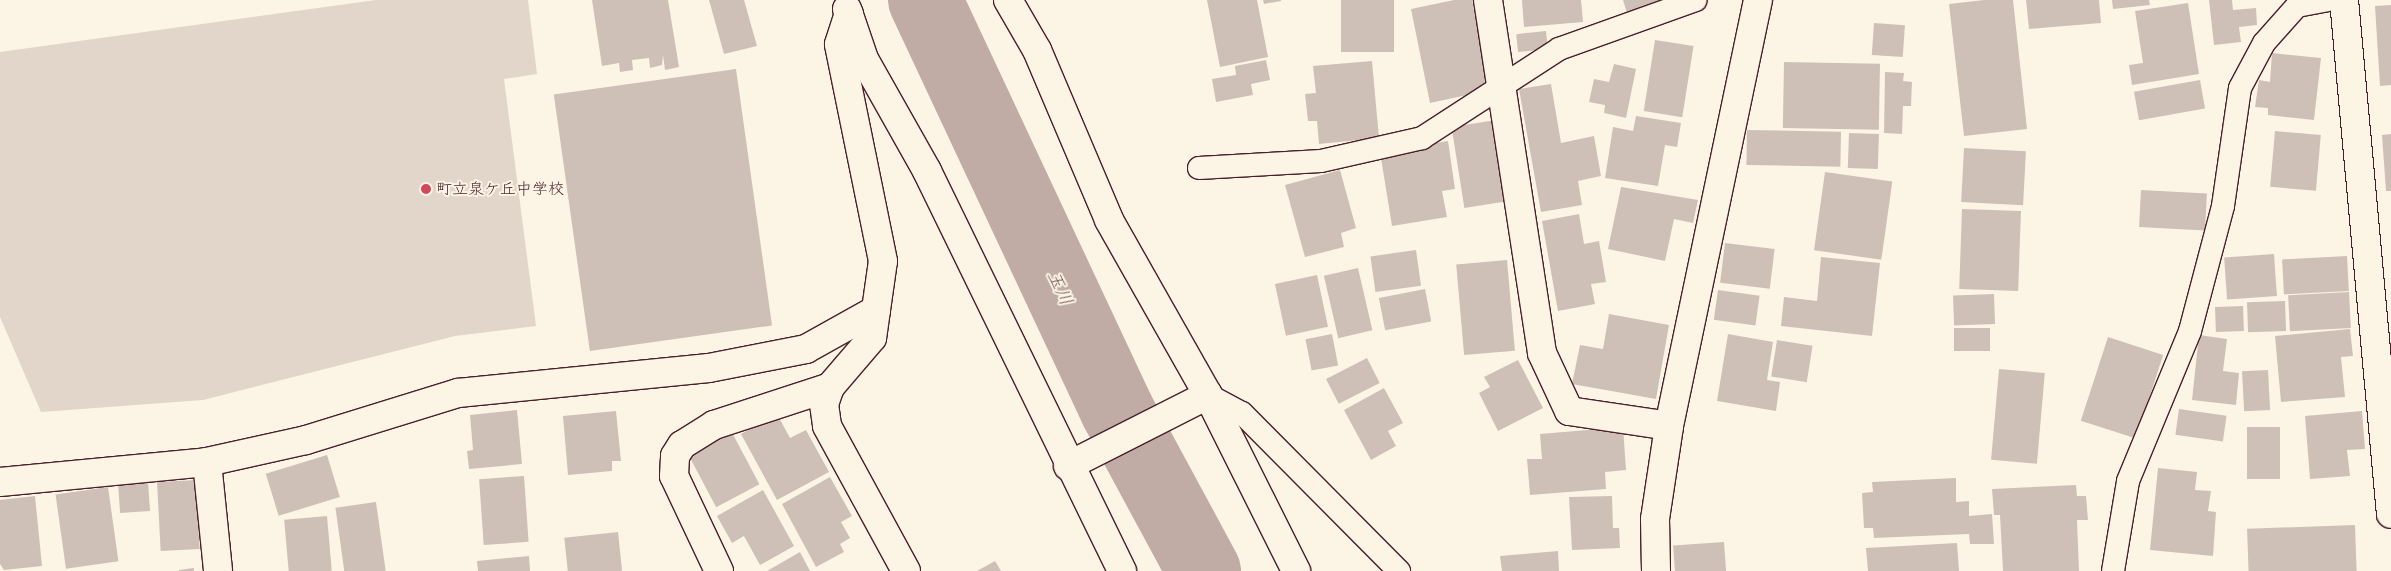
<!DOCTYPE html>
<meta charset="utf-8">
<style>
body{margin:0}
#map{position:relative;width:2391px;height:571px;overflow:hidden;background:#fcf5e5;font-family:Itim,"Klee One",sans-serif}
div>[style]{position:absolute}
.green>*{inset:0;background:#e2d5ca}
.river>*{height:74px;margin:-37px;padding:0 37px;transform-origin:37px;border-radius:37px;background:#c0aca5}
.building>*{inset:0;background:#cfc0b7;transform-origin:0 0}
.roads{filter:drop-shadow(1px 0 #4a1f2b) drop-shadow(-1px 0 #4a1f2b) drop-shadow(0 1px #4a1f2b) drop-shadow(0 -1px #4a1f2b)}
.service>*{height:22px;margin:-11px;padding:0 11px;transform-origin:11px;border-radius:11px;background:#fcf5e5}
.minor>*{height:28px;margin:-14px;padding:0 14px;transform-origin:14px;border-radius:14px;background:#fcf5e5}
.dots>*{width:14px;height:14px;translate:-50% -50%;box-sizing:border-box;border:2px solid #fcf5e5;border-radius:50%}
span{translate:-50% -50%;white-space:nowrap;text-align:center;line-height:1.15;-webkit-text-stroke:4px #fcf5e5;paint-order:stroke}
.poi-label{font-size:16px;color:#4a1f2b}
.left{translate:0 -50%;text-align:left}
.water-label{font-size:18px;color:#6d4950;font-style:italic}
</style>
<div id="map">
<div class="green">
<div style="clip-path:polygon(376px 0,528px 0,537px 74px,504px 79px,536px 326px,455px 336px,203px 400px,41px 412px,0 317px,0 52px)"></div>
</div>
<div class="river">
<div style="left:925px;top:0;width:453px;rotate:64.9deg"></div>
<div style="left:1117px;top:410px;width:183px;rotate:61.6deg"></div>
</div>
<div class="building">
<div style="clip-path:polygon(592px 0,668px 0,679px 67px,665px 70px,663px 55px,662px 65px,650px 68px,649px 58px,632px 60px,633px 70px,620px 72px,619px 63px,602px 66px)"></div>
<div style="clip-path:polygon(709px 0,744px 0,757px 46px,724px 54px)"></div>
<div style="clip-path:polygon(1207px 0,1257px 0,1268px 57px,1220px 67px)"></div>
<div style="clip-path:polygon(1263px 0,1281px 0,1281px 1px,1264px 4px)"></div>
<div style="left:1341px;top:0;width:53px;height:52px"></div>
<div style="clip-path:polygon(1454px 0,1472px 0,1490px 90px,1430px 103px,1411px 9px)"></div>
<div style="clip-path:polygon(1522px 0,1581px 0,1583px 22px,1524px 27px)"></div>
<div style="clip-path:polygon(1623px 0,1663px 0,1627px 13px)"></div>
<div style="clip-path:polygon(1984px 0,2013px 0,2027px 129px,1964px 136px,1949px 4px)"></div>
<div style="clip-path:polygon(2026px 0,2099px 0,2101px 23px,2029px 29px)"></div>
<div style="clip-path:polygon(2112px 0,2149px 0,2150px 5px,2113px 9px)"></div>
<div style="clip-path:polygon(2209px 0,2232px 0,2233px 10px,2256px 8px,2257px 25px,2239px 27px,2241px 42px,2214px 45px)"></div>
<div style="clip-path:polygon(2188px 3px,2199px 74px,2132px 85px,2129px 65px,2143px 63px,2135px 11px)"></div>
<div style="clip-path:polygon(2391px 5px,2391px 85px,2380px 86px,2375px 6px)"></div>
<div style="left:1874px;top:23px;width:31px;height:32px;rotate:4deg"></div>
<div style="left:1546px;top:31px;width:18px;height:30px;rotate:84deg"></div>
<div style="left:1655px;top:40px;width:39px;height:72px;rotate:9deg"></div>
<div style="clip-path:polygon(2272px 53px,2321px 58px,2314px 120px,2268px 115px,2268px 108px,2255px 107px,2259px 80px,2270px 82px)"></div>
<div style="clip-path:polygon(1266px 60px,1270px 80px,1251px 84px,1253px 95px,1216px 102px,1212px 79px,1236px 75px,1235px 66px)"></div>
<div style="clip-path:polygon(1372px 61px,1379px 138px,1319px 144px,1317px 121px,1308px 121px,1305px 94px,1316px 93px,1313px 66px)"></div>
<div style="left:1784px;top:62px;width:96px;height:66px;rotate:1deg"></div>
<div style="clip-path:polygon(1614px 64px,1636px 69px,1626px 118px,1604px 113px,1605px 105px,1589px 102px,1594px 79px,1609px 82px)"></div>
<div style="left:736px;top:69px;width:259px;height:184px;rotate:82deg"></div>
<div style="clip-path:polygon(1885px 72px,1904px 73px,1903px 81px,1912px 82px,1911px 106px,1903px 106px,1902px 134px,1884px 133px)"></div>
<div style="left:2200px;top:80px;width:29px;height:67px;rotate:80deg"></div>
<div style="clip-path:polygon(1551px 84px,1561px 143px,1594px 136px,1601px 176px,1578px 181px,1582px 205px,1541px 212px,1519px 89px)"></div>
<div style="clip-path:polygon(1636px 116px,1681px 123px,1677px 147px,1665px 145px,1658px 186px,1605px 178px,1613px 127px,1633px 131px)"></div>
<div style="left:1496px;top:120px;width:82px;height:45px;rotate:81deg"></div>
<div style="left:1747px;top:130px;width:94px;height:35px;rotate:1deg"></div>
<div style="left:2275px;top:131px;width:46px;height:56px;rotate:5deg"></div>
<div style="left:1849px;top:133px;width:30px;height:35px;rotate:2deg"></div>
<div style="clip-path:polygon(2391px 134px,2391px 191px,2386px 191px,2382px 135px)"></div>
<div style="clip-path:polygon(1448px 141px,1455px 189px,1442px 191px,1447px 217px,1392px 226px,1380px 152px)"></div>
<div style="left:1964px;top:148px;width:62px;height:54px;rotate:3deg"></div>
<div style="clip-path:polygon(1340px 170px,1356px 228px,1341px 233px,1344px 247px,1305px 257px,1285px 185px)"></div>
<div style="left:1825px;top:172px;width:68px;height:79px;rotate:8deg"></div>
<div style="clip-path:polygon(1621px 187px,1698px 200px,1693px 223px,1674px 219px,1665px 261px,1608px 249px)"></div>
<div style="left:2141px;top:190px;width:66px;height:37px;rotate:3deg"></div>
<div style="left:1962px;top:209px;width:59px;height:80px;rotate:2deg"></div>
<div style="clip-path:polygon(1579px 214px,1584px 244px,1599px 241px,1606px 282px,1591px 284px,1595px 304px,1558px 311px,1542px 221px)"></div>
<div style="left:1725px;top:243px;width:50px;height:40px;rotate:7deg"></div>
<div style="left:1416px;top:250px;width:36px;height:46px;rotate:82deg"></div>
<div style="left:2274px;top:254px;width:42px;height:50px;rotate:86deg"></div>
<div style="left:2347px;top:256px;width:35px;height:65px;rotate:87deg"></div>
<div style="clip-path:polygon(1821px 257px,1880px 263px,1872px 336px,1781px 326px,1784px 297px,1817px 301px)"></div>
<div style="left:1507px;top:260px;width:91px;height:51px;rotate:85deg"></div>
<div style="left:1358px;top:268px;width:64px;height:35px;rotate:77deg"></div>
<div style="left:1317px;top:275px;width:53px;height:43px;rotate:78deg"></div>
<div style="left:1425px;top:289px;width:33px;height:47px;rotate:79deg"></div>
<div style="left:1718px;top:290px;width:42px;height:30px;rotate:8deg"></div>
<div style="left:2349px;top:292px;width:36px;height:61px;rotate:87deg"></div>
<div style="left:1994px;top:294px;width:30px;height:41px;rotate:88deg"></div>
<div style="left:2285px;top:301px;width:30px;height:38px;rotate:88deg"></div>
<div style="left:2243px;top:306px;width:25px;height:28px;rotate:88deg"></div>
<div style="clip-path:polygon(1609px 314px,1669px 325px,1656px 399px,1572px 384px,1580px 345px,1603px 349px)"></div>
<div style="left:1990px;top:328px;width:23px;height:36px;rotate:90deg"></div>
<div style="clip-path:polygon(2350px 329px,2353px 356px,2341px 357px,2345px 397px,2281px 402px,2275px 336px)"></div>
<div style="left:1332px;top:334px;width:32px;height:27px;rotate:79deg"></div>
<div style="clip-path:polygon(1728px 334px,1773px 342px,1767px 380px,1780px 382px,1776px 411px,1717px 401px)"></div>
<div style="clip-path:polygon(2199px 335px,2227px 339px,2223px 371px,2239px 373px,2236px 405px,2192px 400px)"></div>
<div style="left:2108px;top:337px;width:58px;height:88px;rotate:18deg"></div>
<div style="left:1777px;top:340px;width:36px;height:37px;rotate:9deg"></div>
<div style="left:1367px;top:358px;width:28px;height:46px;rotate:63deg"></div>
<div style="clip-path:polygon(1518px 360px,1543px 408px,1498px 431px,1479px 393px,1490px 387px,1484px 377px)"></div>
<div style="left:1999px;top:369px;width:46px;height:91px;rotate:5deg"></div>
<div style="left:2268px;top:370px;width:40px;height:26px;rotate:87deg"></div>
<div style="clip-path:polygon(1384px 388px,1403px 423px,1388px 431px,1396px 446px,1371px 460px,1344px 410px)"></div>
<div style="left:2179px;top:409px;width:48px;height:26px;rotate:8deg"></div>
<div style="clip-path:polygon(517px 410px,522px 464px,469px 469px,467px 451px,473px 450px,470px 415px)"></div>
<div style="clip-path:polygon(616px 411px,621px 461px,612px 461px,612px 471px,568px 475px,563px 416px)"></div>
<div style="clip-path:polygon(2362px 411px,2365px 449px,2347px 450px,2350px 476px,2310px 479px,2305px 416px)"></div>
<div style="clip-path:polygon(777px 414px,790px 438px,806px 430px,829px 472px,777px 500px,741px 434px)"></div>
<div style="left:728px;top:425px;width:67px;height:49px;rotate:62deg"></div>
<div style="clip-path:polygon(1623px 427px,1626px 470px,1605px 472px,1606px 489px,1530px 495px,1527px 459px,1542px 459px,1540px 434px)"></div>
<div style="left:2247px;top:427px;width:33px;height:52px"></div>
<div style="left:327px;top:455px;width:44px;height:64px;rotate:73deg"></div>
<div style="clip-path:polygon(2158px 468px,2197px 472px,2195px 490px,2211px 491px,2208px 511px,2216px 512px,2213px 556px,2150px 550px)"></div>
<div style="left:524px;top:476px;width:66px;height:45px;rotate:86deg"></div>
<div style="clip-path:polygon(830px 477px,852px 516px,841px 522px,850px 538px,840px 544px,844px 552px,816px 567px,782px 504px)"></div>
<div style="clip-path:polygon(1956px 478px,1956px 502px,1969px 501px,1969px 516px,1992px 514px,1994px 544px,1970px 544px,1969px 534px,1874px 538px,1873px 528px,1864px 528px,1862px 493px,1873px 492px,1872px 482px)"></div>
<div style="left:196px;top:480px;width:69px;height:39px;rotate:87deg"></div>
<div style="left:148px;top:482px;width:29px;height:30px;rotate:86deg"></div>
<div style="clip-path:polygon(2076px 485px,2077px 496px,2086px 496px,2088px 520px,2077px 520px,2079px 571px,2003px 571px,2000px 515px,1994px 515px,1992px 489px)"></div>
<div style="left:108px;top:487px;width:75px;height:53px;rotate:82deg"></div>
<div style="clip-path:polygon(763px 490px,794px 546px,760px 565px,744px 536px,732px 543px,717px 516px)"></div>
<div style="clip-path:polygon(35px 496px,42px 566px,4px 570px,0 564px,0 500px)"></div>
<div style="clip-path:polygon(1612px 496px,1613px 528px,1619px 528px,1620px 548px,1572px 550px,1569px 497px)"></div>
<div style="left:376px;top:502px;width:70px;height:41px;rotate:82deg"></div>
<div style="left:327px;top:516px;width:55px;height:43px;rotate:85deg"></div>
<div style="left:2355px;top:525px;width:46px;height:108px;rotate:88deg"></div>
<div style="left:618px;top:532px;width:39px;height:54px;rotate:84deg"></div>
<div style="left:1724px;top:542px;width:29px;height:51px;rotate:86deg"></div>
<div style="clip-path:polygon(1957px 543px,1959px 571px,1868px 571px,1866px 548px)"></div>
<div style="clip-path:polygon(1558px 551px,1559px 571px,1502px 571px,1500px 556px)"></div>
<div style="clip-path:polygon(800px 552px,810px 571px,767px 571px)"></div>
<div style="clip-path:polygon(529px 556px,530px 571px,478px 571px,477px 561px)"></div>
<div style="clip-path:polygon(995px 561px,1001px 571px,977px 571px)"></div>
<div style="clip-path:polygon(194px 568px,194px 571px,179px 571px,179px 570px)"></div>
</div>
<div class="roads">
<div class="service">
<div style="left:1199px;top:168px;width:122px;rotate:-3.3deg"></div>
<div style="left:1321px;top:161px;width:104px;rotate:-12.8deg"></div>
<div style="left:1422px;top:138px;width:163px;rotate:-33deg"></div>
<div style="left:1559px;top:49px;width:145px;rotate:-19.7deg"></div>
<div style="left:1208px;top:395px;width:38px;rotate:28deg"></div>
<div style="left:1242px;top:413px;width:223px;rotate:45.2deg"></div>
<div style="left:2113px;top:571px;width:91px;rotate:-80.5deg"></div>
<div style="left:2128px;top:481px;width:162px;rotate:-67.5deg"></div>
<div style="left:2190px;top:331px;width:129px;rotate:-75.2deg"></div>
<div style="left:2223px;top:206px;width:119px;rotate:-81.8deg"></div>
<div style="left:2240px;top:88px;width:51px;rotate:-61.9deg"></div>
<div style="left:2264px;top:43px;width:50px;rotate:-48.3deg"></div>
<div style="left:2297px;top:6px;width:31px;rotate:-11deg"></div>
</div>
<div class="minor">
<div style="left:1008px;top:0;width:58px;rotate:59.9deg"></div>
<div style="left:1037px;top:50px;width:185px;rotate:67deg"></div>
<div style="left:1109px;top:220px;width:201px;rotate:60.5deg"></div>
<div style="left:1208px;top:395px;width:197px;rotate:63.4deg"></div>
<div style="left:1488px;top:0;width:357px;rotate:81.3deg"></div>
<div style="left:1542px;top:353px;width:64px;rotate:65deg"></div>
<div style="left:1569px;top:411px;width:101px;rotate:8.5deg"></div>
<div style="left:2344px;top:0;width:516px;rotate:84.78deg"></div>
<div style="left:847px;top:9px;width:53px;rotate:71.2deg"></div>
<div style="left:864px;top:59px;width:129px;rotate:60.6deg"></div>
<div style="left:927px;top:171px;width:445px;rotate:64deg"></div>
<div style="left:876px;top:310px;width:28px;rotate:98deg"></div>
<div style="left:872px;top:338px;width:65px;rotate:130.6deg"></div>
<div style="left:830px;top:387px;width:18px;rotate:109deg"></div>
<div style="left:824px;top:404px;width:22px;rotate:82deg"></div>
<div style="left:827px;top:426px;width:165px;rotate:61.4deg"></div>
<div style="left:207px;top:462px;width:110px;rotate:84.2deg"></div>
<div style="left:1068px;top:466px;width:157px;rotate:-26.9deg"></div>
<div style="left:0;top:482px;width:208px;rotate:-5.5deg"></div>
<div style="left:207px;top:462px;width:101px;rotate:-12.5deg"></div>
<div style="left:306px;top:440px;width:159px;rotate:-17.2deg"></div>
<div style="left:458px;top:393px;width:252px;rotate:-5.7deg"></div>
<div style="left:709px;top:368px;width:99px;rotate:-11.1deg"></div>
<div style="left:806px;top:349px;width:80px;rotate:-29.1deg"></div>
<div style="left:876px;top:310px;width:49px;rotate:-81.9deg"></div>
<div style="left:883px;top:261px;width:221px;rotate:-101.5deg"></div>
<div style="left:839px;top:44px;width:32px;rotate:-72deg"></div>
<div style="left:719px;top:571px;width:105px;rotate:-115.3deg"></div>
<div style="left:674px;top:476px;width:20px;rotate:-87deg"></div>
<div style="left:675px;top:456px;width:13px;rotate:-58deg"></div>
<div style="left:682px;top:445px;width:38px;rotate:-32deg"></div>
<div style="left:714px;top:425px;width:122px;rotate:-18.1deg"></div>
<div style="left:1656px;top:571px;width:52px;rotate:-91.1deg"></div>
<div style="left:1655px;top:519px;width:94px;rotate:-81.4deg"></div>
<div style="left:1669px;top:426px;width:435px;rotate:-78.2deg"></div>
</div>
</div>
<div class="dots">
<div style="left:426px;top:189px;background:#d1495b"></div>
</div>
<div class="poi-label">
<span class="left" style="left:436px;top:189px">町立泉ケ丘中学校</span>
</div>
<div class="water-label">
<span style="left:1060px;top:288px;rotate:65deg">玉川</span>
</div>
</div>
